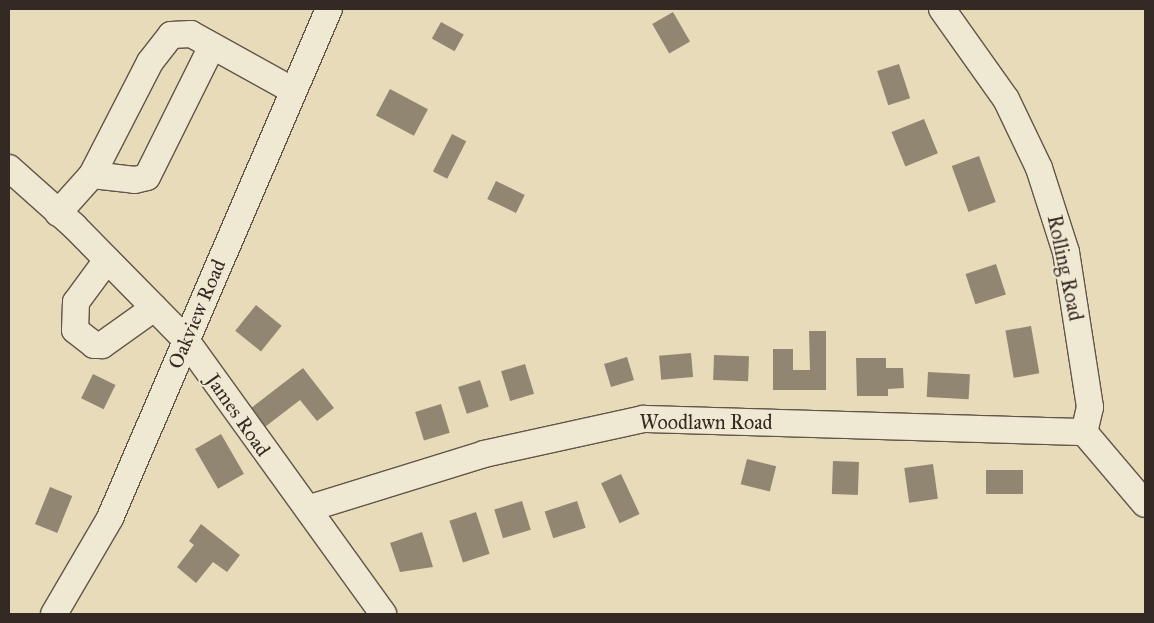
<!DOCTYPE html>
<style>
body{margin:0}
#map{position:relative;width:1154px;height:623px;overflow:hidden;background:#e7dbb9;font-family:"IM FELL Great Primer",serif}
div>[style]{position:absolute}
.building>*{inset:0;background:#918671;transform-origin:0 0}
.roads{filter:drop-shadow(1px 0 #615648) drop-shadow(-1px 0 #615648) drop-shadow(0 1px #615648) drop-shadow(0 -1px #615648)}
.minor>*{height:26px;margin:-13px;padding:0 13px;transform-origin:13px;border-radius:13px;background:#efe8d2}
span{translate:-50% -50%;white-space:nowrap;text-align:center;line-height:1.15;-webkit-text-stroke:4px #efe8d2;paint-order:stroke}
.street-label{font-size:20px;color:#342923}
.frame{position:absolute;inset:0;border:10px solid #342923;pointer-events:none}
</style>
<div id="map">
<div class="building">
<div style="left:673px;top:12px;width:34px;height:24px;rotate:60deg"></div>
<div style="left:441px;top:22px;width:26px;height:19px;rotate:29deg"></div>
<div style="left:899px;top:64px;width:36px;height:23px;rotate:72deg"></div>
<div style="left:390px;top:89px;width:43px;height:30px;rotate:28deg"></div>
<div style="left:924px;top:119px;width:37px;height:35px;rotate:68deg"></div>
<div style="left:452px;top:134px;width:16px;height:42px;rotate:27deg"></div>
<div style="left:979px;top:156px;width:49px;height:29px;rotate:70deg"></div>
<div style="left:496px;top:181px;width:32px;height:20px;rotate:26deg"></div>
<div style="left:996px;top:264px;width:32px;height:32px;rotate:72deg"></div>
<div style="left:256px;top:305px;width:33px;height:33px;rotate:39deg"></div>
<div style="left:1031px;top:326px;width:48px;height:26px;rotate:80deg"></div>
<div style="clip-path:polygon(809px 331px,826px 331px,826px 390px,773px 390px,773px 349px,793px 349px,793px 370px,810px 370px)"></div>
<div style="left:691px;top:353px;width:24px;height:32px;rotate:85deg"></div>
<div style="left:714px;top:355px;width:35px;height:25px;rotate:2deg"></div>
<div style="left:627px;top:357px;width:24px;height:24px;rotate:73deg"></div>
<div style="clip-path:polygon(856px 358px,886px 358px,886px 368px,903px 368px,904px 388px,888px 389px,888px 396px,857px 396px)"></div>
<div style="left:525px;top:364px;width:31px;height:25px;rotate:73deg"></div>
<div style="clip-path:polygon(303px 368px,334px 408px,317px 421px,300px 400px,261px 430px,246px 412px)"></div>
<div style="left:928px;top:372px;width:42px;height:25px;rotate:3deg"></div>
<div style="left:93px;top:374px;width:25px;height:27px;rotate:26deg"></div>
<div style="left:480px;top:380px;width:28px;height:23px;rotate:72deg"></div>
<div style="left:441px;top:404px;width:30px;height:27px;rotate:73deg"></div>
<div style="left:221px;top:434px;width:46px;height:30px;rotate:60deg"></div>
<div style="left:747px;top:459px;width:30px;height:26px;rotate:14deg"></div>
<div style="left:833px;top:461px;width:26px;height:33px;rotate:2deg"></div>
<div style="left:933px;top:464px;width:35px;height:29px;rotate:82deg"></div>
<div style="left:986px;top:470px;width:37px;height:24px"></div>
<div style="left:621px;top:474px;width:44px;height:22px;rotate:65deg"></div>
<div style="left:50px;top:487px;width:24px;height:40px;rotate:22deg"></div>
<div style="left:522px;top:501px;width:30px;height:29px;rotate:73deg"></div>
<div style="left:577px;top:501px;width:28px;height:34px;rotate:72deg"></div>
<div style="left:476px;top:512px;width:44px;height:28px;rotate:72deg"></div>
<div style="clip-path:polygon(201px 524px,240px 555px,227px 572px,213px 562px,196px 583px,177px 567px,194px 545px,189px 541px)"></div>
<div style="clip-path:polygon(422px 532px,433px 567px,400px 572px,390px 543px)"></div>
</div>
<div class="roads">
<div class="minor">
<div style="left:942px;top:9px;width:110px;rotate:54.6deg"></div>
<div style="left:1006px;top:99px;width:76px;rotate:64.4deg"></div>
<div style="left:1039px;top:168px;width:88px;rotate:72.2deg"></div>
<div style="left:1066px;top:252px;width:157px;rotate:81.2deg"></div>
<div style="left:1090px;top:407px;width:26px;rotate:103deg"></div>
<div style="left:9px;top:168px;width:87px;rotate:41.7deg"></div>
<div style="left:74px;top:226px;width:158px;rotate:45.5deg"></div>
<div style="left:185px;top:339px;width:339px;rotate:54.2deg"></div>
<div style="left:92px;top:175px;width:43px;rotate:6.6deg"></div>
<div style="left:135px;top:180px;width:12px;rotate:-14deg"></div>
<div style="left:147px;top:177px;width:146px;rotate:-63.6deg"></div>
<div style="left:58px;top:213px;width:51px;rotate:-48.2deg"></div>
<div style="left:92px;top:175px;width:127px;rotate:-62.8deg"></div>
<div style="left:150px;top:62px;width:34px;rotate:-52deg"></div>
<div style="left:171px;top:35px;width:20px;rotate:-3deg"></div>
<div style="left:191px;top:34px;width:115px;rotate:29deg"></div>
<div style="left:107px;top:260px;width:52px;rotate:126.4deg"></div>
<div style="left:76px;top:302px;width:28px;rotate:92deg"></div>
<div style="left:75px;top:330px;width:24px;rotate:38deg"></div>
<div style="left:94px;top:345px;width:8px"></div>
<div style="left:102px;top:345px;width:64px;rotate:-35.4deg"></div>
<div style="left:1084px;top:432px;width:94px;rotate:49.7deg"></div>
<div style="left:310px;top:508px;width:182px;rotate:-17.2deg"></div>
<div style="left:484px;top:454px;width:163px;rotate:-12.4deg"></div>
<div style="left:643px;top:419px;width:441px;rotate:1.7deg"></div>
<div style="left:54px;top:614px;width:111px;rotate:-59.7deg"></div>
<div style="left:110px;top:518px;width:554px;rotate:-66.72deg"></div>
</div>
</div>
<div class="street-label">
<span style="left:1065px;top:268px;rotate:78deg">Rolling Road</span>
<span style="left:197px;top:314px;rotate:-67deg">Oakview Road</span>
<span style="left:238px;top:415px;rotate:55deg">James Road</span>
<span style="left:706px;top:422px">Woodlawn Road</span>
</div>
<div class="frame"></div>
</div>
